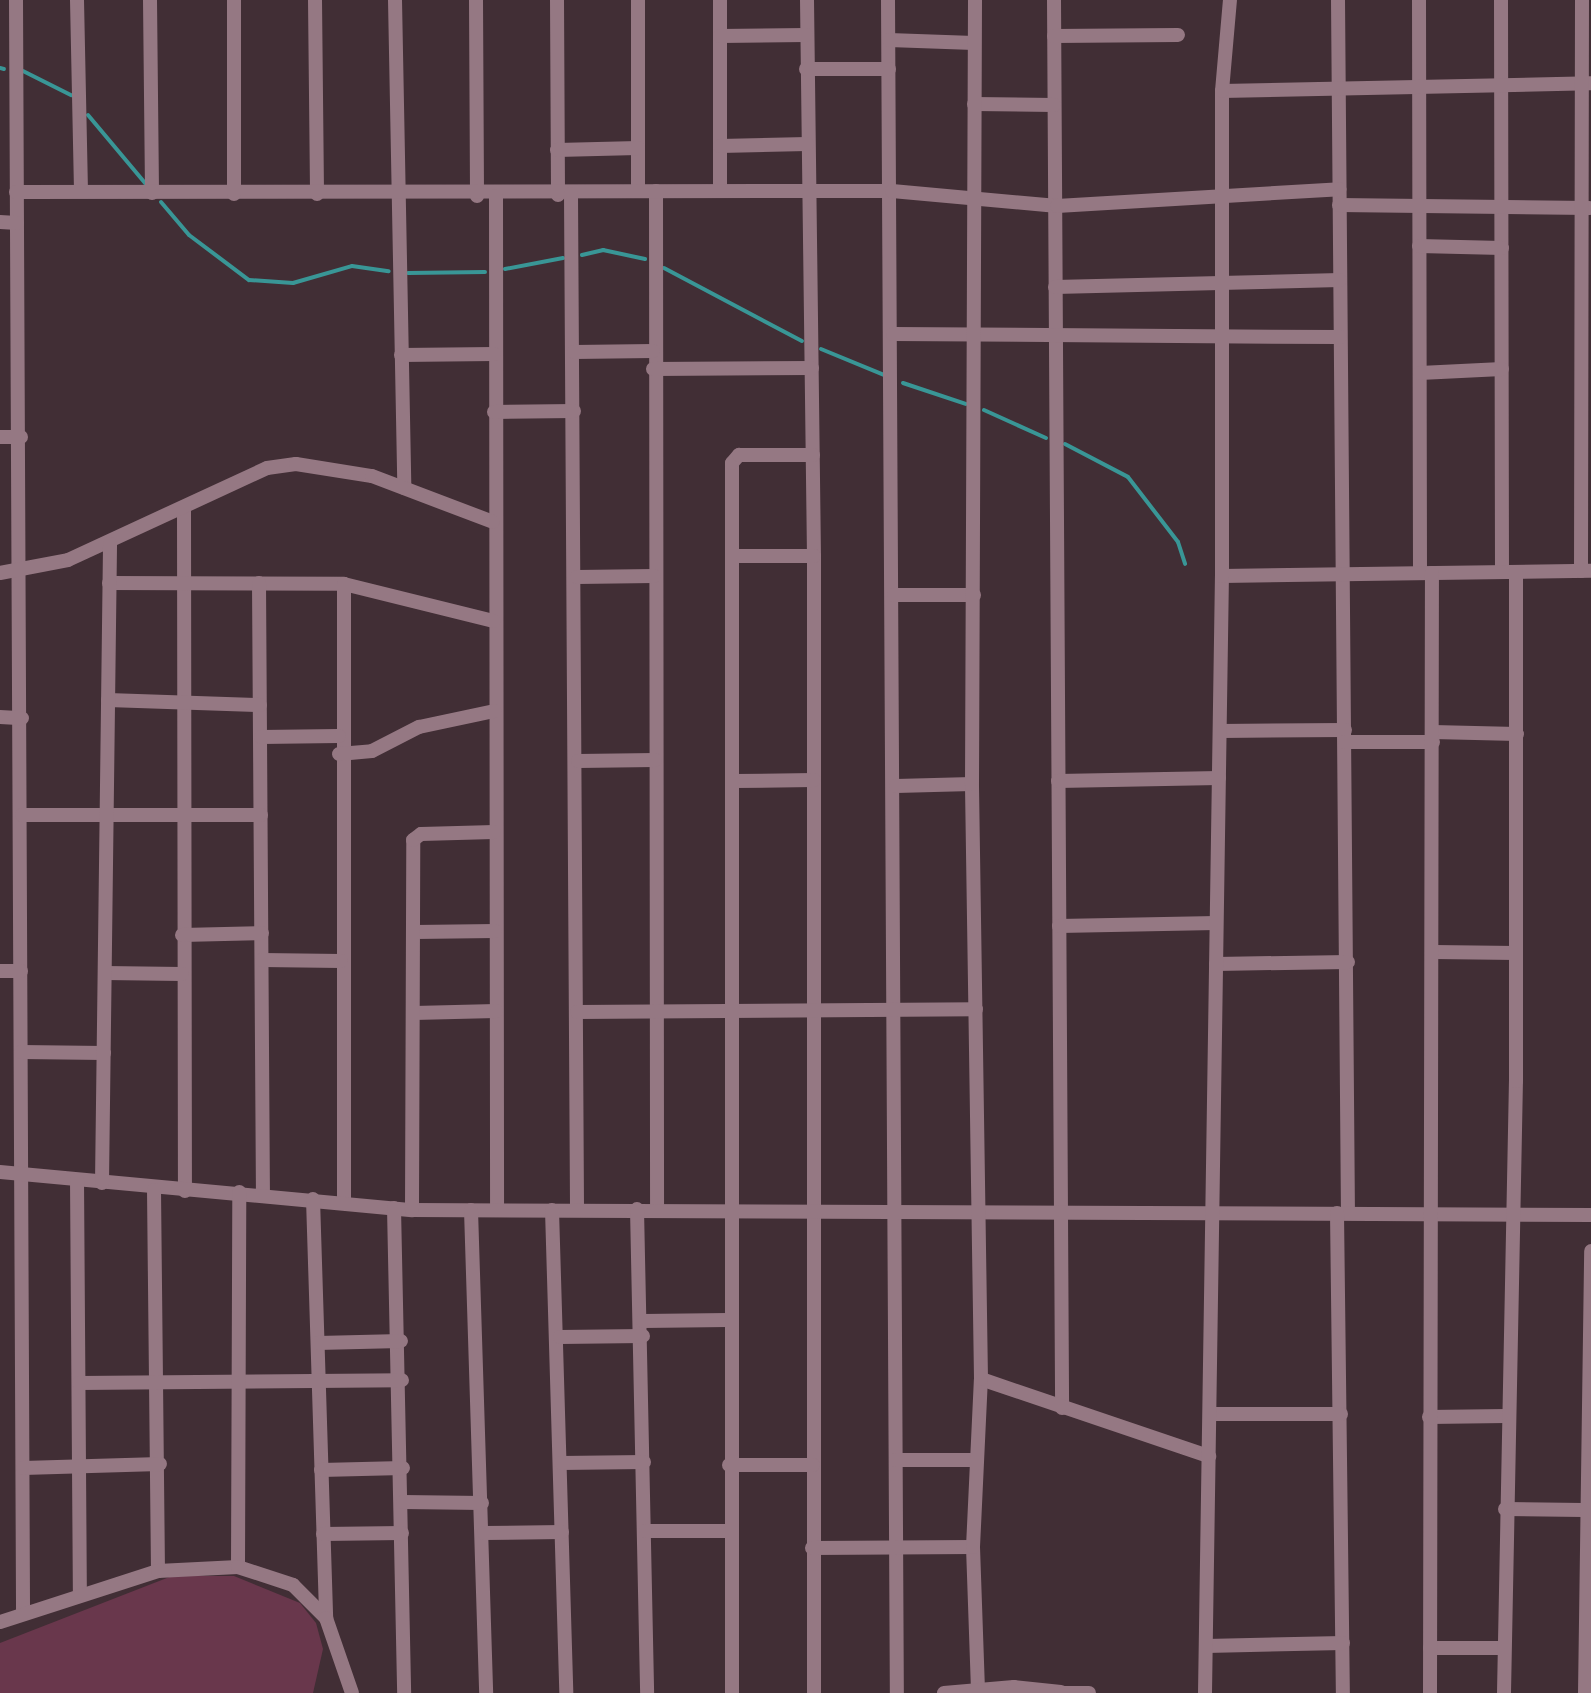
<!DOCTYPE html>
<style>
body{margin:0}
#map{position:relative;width:1591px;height:1693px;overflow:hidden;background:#412e35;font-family:"Source Sans 3",sans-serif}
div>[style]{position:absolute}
.green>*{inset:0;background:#69374c}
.stream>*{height:4px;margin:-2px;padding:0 2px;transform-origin:2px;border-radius:2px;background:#399696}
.minor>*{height:14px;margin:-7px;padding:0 7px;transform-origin:7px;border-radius:7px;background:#957883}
span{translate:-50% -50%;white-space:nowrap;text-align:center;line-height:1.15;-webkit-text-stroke:9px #37242b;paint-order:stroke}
</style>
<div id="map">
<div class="green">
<div style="clip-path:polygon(172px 1576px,234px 1576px,300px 1603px,316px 1623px,323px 1649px,313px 1693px,0 1693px,0 1643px)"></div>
</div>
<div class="stream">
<div style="left:0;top:68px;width:4px;rotate:14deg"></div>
<div style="left:23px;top:71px;width:54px;rotate:26.6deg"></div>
<div style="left:88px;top:115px;width:90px;rotate:50deg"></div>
<div style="left:161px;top:202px;width:43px;rotate:49.7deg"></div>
<div style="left:189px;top:235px;width:75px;rotate:36.9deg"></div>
<div style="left:249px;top:280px;width:44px;rotate:3.9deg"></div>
<div style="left:293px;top:283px;width:61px;rotate:-16.1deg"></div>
<div style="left:352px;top:266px;width:37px;rotate:8deg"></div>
<div style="left:582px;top:255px;width:22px;rotate:-13deg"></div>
<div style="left:603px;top:250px;width:43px;rotate:12.1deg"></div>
<div style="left:664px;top:268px;width:156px;rotate:27.9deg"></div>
<div style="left:505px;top:269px;width:59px;rotate:-10.7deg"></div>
<div style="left:408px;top:273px;width:77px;rotate:-0.7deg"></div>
<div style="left:821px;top:349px;width:68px;rotate:22.4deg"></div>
<div style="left:903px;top:383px;width:66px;rotate:18.4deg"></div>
<div style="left:984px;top:410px;width:68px;rotate:24.3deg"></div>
<div style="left:1065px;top:444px;width:71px;rotate:27.6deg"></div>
<div style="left:1128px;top:477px;width:82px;rotate:52.4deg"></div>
<div style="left:1178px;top:542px;width:23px;rotate:72deg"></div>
</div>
<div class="minor">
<div style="left:16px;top:0;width:1614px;rotate:89.75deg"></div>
<div style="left:77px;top:0;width:191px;rotate:88.8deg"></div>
<div style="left:150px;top:0;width:193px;rotate:89.4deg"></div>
<div style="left:315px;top:0;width:194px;rotate:89.4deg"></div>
<div style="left:395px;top:0;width:488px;rotate:88.9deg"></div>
<div style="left:476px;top:0;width:196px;rotate:89.7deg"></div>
<div style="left:557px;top:0;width:195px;rotate:89.7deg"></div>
<div style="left:638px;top:0;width:191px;rotate:90deg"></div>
<div style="left:720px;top:0;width:191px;rotate:90deg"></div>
<div style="left:807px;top:0;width:556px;rotate:89.28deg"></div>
<div style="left:814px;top:556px;width:1137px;rotate:90deg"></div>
<div style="left:888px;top:0;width:1693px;rotate:89.7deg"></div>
<div style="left:1054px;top:0;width:1408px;rotate:89.67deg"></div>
<div style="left:1338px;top:0;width:1212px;rotate:89.53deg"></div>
<div style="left:1419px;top:0;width:573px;rotate:89.9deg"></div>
<div style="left:1501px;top:0;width:572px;rotate:89.9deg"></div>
<div style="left:720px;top:36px;width:86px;rotate:-0.7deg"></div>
<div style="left:1054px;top:36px;width:124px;rotate:-0.5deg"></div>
<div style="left:889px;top:40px;width:85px;rotate:2deg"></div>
<div style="left:806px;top:69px;width:83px"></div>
<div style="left:1222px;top:91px;width:368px;rotate:-1.2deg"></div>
<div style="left:974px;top:104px;width:80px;rotate:0.7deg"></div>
<div style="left:720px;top:146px;width:87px;rotate:-1.3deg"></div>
<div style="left:557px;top:150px;width:81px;rotate:-1.4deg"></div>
<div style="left:656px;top:191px;width:1018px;rotate:89.94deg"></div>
<div style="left:16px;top:192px;width:876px;rotate:-0.07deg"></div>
<div style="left:892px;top:191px;width:166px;rotate:5.2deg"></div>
<div style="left:1057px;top:206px;width:283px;rotate:-3.4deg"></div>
<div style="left:234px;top:194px;width:194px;rotate:-90deg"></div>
<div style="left:571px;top:194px;width:1015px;rotate:89.66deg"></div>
<div style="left:496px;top:196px;width:1014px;rotate:89.94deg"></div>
<div style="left:1339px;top:205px;width:250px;rotate:0.7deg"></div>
<div style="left:0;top:222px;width:17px;rotate:3deg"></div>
<div style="left:1419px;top:246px;width:83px;rotate:1.4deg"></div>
<div style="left:1055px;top:287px;width:285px;rotate:-1.4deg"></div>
<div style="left:893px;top:334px;width:447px;rotate:0.4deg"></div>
<div style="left:574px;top:352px;width:79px;rotate:-0.7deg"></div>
<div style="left:401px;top:355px;width:93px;rotate:-0.6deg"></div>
<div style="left:653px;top:369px;width:159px;rotate:-0.4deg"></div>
<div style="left:1420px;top:373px;width:82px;rotate:-2.8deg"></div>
<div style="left:494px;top:412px;width:80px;rotate:-0.7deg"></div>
<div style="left:0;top:437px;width:21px"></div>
<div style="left:184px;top:511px;width:680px;rotate:89.92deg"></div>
<div style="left:733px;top:556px;width:81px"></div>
<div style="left:1581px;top:571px;width:571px;rotate:-89.9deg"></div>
<div style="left:0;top:573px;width:69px;rotate:-10.8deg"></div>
<div style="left:68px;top:560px;width:219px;rotate:-24.8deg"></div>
<div style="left:267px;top:468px;width:29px;rotate:-8deg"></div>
<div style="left:296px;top:464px;width:77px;rotate:9deg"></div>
<div style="left:372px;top:476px;width:129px;rotate:20.8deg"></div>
<div style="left:1222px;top:576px;width:369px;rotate:-0.8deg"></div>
<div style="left:577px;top:577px;width:77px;rotate:-0.7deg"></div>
<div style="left:109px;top:583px;width:235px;rotate:0.2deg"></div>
<div style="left:344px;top:584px;width:154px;rotate:13.9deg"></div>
<div style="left:259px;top:583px;width:612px;rotate:89.63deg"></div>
<div style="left:344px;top:584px;width:618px;rotate:90deg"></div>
<div style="left:894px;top:595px;width:80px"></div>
<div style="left:108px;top:700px;width:152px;rotate:1.9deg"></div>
<div style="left:0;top:717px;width:22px;rotate:3deg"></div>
<div style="left:1220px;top:731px;width:125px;rotate:-0.5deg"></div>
<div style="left:1433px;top:732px;width:84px;rotate:1.4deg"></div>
<div style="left:261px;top:737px;width:78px;rotate:-0.7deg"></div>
<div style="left:1345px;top:742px;width:88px"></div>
<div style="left:339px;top:754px;width:33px;rotate:-5deg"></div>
<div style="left:372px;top:751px;width:53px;rotate:-27.1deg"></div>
<div style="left:419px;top:727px;width:77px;rotate:-12deg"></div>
<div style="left:578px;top:761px;width:77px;rotate:-0.7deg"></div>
<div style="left:734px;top:781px;width:80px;rotate:-0.7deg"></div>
<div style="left:1058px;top:781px;width:161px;rotate:-1.1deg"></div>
<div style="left:896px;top:786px;width:76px;rotate:-1.5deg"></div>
<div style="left:22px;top:815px;width:239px"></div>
<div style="left:1059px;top:926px;width:157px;rotate:-1.1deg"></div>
<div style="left:415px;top:932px;width:80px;rotate:-0.7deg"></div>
<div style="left:182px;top:935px;width:80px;rotate:-1.4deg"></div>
<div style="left:1434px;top:952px;width:82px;rotate:0.7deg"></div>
<div style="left:262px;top:960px;width:79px;rotate:0.7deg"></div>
<div style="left:1216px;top:964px;width:132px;rotate:-0.9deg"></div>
<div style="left:0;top:971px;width:21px"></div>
<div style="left:105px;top:973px;width:77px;rotate:0.7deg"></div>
<div style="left:577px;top:1012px;width:399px;rotate:-0.4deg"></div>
<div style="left:414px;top:1013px;width:82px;rotate:-1.4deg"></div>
<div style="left:21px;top:1052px;width:83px;rotate:0.7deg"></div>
<div style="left:0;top:1172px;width:414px;rotate:5.3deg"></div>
<div style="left:412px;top:1210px;width:1179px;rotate:0.24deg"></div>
<div style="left:77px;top:1180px;width:415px;rotate:89.6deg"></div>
<div style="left:102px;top:1183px;width:639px;rotate:-89.28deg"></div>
<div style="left:154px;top:1190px;width:381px;rotate:89.4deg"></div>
<div style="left:313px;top:1199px;width:419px;rotate:88.2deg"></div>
<div style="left:394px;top:1208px;width:485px;rotate:88.8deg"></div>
<div style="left:637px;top:1209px;width:484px;rotate:88.8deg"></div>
<div style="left:412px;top:1210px;width:370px;rotate:-89.8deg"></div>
<div style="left:413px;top:840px;width:10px;rotate:-37deg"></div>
<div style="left:421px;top:834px;width:73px;rotate:-1.6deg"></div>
<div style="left:471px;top:1210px;width:483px;rotate:88.2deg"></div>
<div style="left:552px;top:1210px;width:483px;rotate:88.3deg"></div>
<div style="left:1337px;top:1213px;width:480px;rotate:89.3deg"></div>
<div style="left:643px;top:1321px;width:85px;rotate:-0.7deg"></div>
<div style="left:560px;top:1337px;width:83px;rotate:-0.7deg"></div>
<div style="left:318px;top:1343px;width:83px;rotate:-1.4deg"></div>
<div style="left:981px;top:1379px;width:241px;rotate:18.7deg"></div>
<div style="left:79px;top:1383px;width:323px;rotate:-0.5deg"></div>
<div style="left:1211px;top:1414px;width:130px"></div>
<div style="left:1429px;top:1417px;width:77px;rotate:-0.7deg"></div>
<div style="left:896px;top:1460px;width:81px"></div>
<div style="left:561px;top:1463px;width:83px;rotate:-0.7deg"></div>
<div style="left:729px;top:1465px;width:84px"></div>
<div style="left:23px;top:1468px;width:137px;rotate:-1.7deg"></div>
<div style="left:321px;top:1470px;width:82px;rotate:-1.4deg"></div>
<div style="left:403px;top:1502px;width:79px;rotate:0.7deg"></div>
<div style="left:1505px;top:1509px;width:78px;rotate:0.7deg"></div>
<div style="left:646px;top:1531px;width:84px"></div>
<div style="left:484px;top:1533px;width:78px;rotate:-0.7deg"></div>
<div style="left:323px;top:1534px;width:79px;rotate:-0.7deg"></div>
<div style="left:973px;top:1547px;width:146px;rotate:88deg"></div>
<div style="left:812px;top:1548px;width:161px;rotate:-0.4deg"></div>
<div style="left:973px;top:1547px;width:168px;rotate:-87.3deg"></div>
<div style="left:981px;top:1379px;width:595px;rotate:-90.87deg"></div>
<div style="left:972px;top:784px;width:784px;rotate:-89.78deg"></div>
<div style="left:238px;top:1567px;width:375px;rotate:-89.8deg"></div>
<div style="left:0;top:1622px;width:166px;rotate:-17.9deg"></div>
<div style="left:158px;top:1571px;width:80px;rotate:-2.9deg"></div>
<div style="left:238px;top:1567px;width:58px;rotate:18.1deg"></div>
<div style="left:293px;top:1585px;width:47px;rotate:45deg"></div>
<div style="left:326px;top:1618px;width:79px;rotate:70.9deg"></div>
<div style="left:1206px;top:1646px;width:137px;rotate:-1.3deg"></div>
<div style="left:1430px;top:1648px;width:74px"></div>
<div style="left:732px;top:1693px;width:1230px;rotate:-90deg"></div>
<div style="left:732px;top:463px;width:11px;rotate:-49deg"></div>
<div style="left:739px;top:455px;width:74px"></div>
<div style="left:944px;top:1693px;width:70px;rotate:-4.9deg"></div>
<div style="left:1014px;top:1687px;width:47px;rotate:6.1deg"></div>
<div style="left:1061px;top:1693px;width:28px"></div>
<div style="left:1205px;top:1693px;width:1117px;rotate:-89.13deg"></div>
<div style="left:1222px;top:576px;width:485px;rotate:-90deg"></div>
<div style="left:1222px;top:91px;width:91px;rotate:-85deg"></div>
<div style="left:1430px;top:1693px;width:1120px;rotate:-89.9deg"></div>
<div style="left:1504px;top:1693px;width:612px;rotate:-88.88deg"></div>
<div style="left:1516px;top:1081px;width:509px;rotate:-90deg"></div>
<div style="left:1585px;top:1693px;width:442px;rotate:-89.2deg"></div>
</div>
</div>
